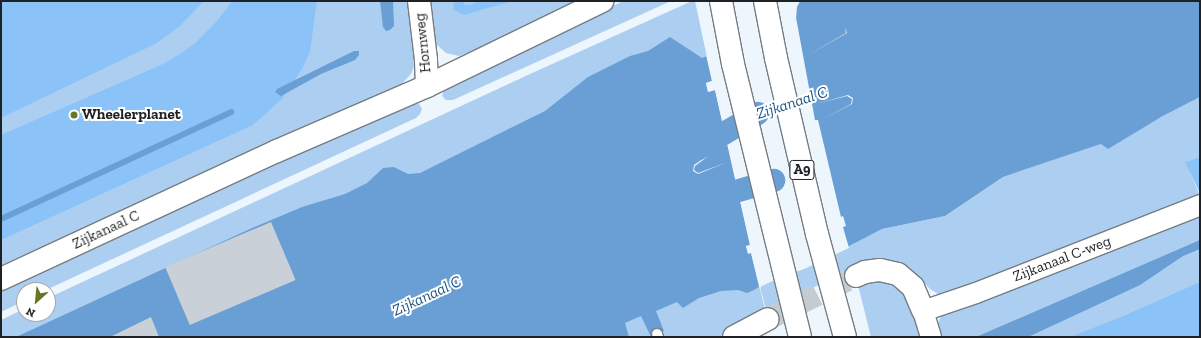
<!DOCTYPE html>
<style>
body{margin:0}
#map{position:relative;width:1201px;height:338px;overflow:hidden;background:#edf5fd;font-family:"Zilla Slab",serif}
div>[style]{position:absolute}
.green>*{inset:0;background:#accff1}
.forest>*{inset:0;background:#8bc3f9}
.water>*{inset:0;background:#699fd4}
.pier>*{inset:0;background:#edf5fd}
.stream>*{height:6px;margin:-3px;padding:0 3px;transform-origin:3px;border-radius:3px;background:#699fd4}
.canal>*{height:23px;margin:-11.5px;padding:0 11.5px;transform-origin:11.5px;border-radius:11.5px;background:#699fd4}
.building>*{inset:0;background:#c9d0d8;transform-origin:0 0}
.secondary-tunnel>*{height:22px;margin-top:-11px;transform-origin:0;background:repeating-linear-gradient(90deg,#c4cbd2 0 22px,transparent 0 33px)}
.roads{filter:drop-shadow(1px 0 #757c83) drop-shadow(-1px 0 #757c83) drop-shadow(0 1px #757c83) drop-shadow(0 -1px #757c83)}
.lane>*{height:10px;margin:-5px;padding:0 5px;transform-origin:5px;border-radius:5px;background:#fff}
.street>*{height:20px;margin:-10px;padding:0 10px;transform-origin:10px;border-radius:10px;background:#fff}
.secondary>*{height:22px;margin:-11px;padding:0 11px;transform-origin:11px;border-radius:11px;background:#fff}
.bridges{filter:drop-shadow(1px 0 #757c83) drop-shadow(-1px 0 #757c83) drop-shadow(0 1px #757c83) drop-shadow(0 -1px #757c83)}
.highway-bridge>*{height:22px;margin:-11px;padding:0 11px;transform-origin:11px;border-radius:11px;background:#fff}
.dots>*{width:11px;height:11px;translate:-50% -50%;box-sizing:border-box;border:2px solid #fff;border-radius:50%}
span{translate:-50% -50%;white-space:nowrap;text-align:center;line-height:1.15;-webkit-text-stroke:4px #fff;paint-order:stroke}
.shield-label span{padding:1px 3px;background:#fff;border:1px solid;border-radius:3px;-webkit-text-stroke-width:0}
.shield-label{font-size:14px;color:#1f2225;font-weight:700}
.street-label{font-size:15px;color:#1f2225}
.poi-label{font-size:15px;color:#1f2225;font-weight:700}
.left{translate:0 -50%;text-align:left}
.water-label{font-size:16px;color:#1b5587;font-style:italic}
.frame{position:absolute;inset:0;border:2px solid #1f2225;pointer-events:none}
.north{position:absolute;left:16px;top:282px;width:40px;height:40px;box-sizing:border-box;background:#fff;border:1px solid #a5a7a8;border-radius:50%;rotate:207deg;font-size:11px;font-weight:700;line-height:16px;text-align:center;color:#1f2225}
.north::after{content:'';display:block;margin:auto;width:14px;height:18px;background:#687725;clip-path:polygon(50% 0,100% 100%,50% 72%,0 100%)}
</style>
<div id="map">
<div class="green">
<div style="clip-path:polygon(1px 1px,411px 1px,417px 58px,411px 74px,398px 88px,1px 265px)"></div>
<div style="clip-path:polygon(426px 1px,578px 1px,480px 48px,459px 56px,446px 53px,435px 43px)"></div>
<div style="clip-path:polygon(623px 1px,671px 1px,453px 100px,446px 100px,442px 96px,444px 90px)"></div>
<div style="clip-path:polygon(692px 1px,695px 1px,712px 81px,706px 83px,708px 92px,715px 90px,750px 245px,746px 246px,748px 253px,751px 253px,766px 313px,721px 337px,665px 337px,663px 332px,652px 337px,1px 337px,1px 320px,24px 309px,24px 314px,48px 314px,48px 298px,530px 74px)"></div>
<div style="clip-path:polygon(1200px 97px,1200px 157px,1186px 162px,1200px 196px,994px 278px,940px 295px,930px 289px,909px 267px,884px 259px,869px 262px,766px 309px,760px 287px,882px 229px,945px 216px,1003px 177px,1101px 144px,1161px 117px)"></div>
<div style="clip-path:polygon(413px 103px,419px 104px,422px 109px,420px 114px,416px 118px,46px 290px,24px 290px,24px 301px,1px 312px,1px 285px,62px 257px)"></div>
<div style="clip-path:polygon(1200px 210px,1200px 337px,938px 337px,938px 323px,941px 316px,947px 309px)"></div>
<div style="clip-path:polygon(873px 280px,892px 285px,910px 299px,925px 337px,871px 337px,857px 281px)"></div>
</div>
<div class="forest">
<div style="clip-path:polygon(1px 1px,204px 1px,180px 26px,157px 43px,1px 118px)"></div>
<div style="clip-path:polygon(232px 1px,317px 1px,310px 52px,302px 69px,282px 99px,253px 125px,1px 240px,1px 135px,163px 64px,180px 54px,194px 44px,217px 21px)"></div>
<div style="clip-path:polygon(453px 1px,464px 1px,464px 4px,470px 5px,478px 1px,513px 1px,464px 15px,454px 10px)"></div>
<div style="clip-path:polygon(1200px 157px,1200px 193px,1185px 162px)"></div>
<div style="clip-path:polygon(1200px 282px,1200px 337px,1070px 337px,1121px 317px)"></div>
</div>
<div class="water">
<div style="clip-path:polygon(380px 1px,393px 1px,394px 26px,390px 30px,386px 31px,383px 27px)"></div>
<div style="clip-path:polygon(800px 1px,1200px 1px,1200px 97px,1161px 117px,1108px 149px,1101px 144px,1003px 177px,945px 216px,882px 229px,845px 248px,751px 44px,795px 31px,797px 7px)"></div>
<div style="clip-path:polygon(670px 37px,702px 58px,707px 56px,712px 81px,706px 83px,708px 92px,715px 90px,750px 245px,746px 246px,748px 253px,751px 253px,759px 287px,754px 290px,747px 293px,738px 290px,721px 291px,699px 298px,683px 308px,677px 302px,656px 311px,664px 331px,651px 337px,641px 316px,625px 323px,629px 337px,16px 337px,252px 228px,302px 207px,345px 194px,367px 183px,383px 168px,394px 167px,408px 174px,420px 173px,545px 111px,588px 77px,630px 56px,648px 51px)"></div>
<div style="clip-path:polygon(354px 51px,359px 51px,359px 55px,355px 60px,321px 74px,281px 96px,275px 92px,277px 89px)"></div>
<div style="clip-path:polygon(1200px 240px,1200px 249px,1183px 256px,1140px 285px,1028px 337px,976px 337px)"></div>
</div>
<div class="pier">
<div style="clip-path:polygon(795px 12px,815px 120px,818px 120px,841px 217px,843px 216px,846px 226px,843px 227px,849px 248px,804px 269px,763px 284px,711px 53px,793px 29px)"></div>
<div style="clip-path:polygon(845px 27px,847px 33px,805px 57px,846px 33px)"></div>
<div style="clip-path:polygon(706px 55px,709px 56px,714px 81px,708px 84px,710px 90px,715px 88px,717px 90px,752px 245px,749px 248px,750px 251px,753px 252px,761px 287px,760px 289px,751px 253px,748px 254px,746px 246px,750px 245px,715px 90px,708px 92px,706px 83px,712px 81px)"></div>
<div style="clip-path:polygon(848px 95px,853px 98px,852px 104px,823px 119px,851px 104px,852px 99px,847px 96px,816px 104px)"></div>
<div style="clip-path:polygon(723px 145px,695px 166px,694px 170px,698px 173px,728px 162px,698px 174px,693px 171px,694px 165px)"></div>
</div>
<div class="stream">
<div style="left:1px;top:219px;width:254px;rotate:-24.9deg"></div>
</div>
<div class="canal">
<div style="left:698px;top:148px;width:69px;rotate:-30.7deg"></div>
<div style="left:707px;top:199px;width:69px;rotate:-16.1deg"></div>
</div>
<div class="building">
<div style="left:271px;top:222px;width:63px;height:115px;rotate:67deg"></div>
<div style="clip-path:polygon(151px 317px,159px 337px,110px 337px)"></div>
</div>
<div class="secondary-tunnel">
<div style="left:768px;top:319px;width:98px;rotate:-26deg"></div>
</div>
<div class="roads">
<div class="lane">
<div style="left:657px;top:334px;width:3px;rotate:72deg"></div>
</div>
<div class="street">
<div style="left:931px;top:337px;width:27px;rotate:-107deg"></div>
<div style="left:923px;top:311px;width:56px;rotate:-18.8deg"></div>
<div style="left:976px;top:293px;width:241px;rotate:-21.4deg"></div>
</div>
<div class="secondary">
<div style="left:419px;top:1px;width:59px;rotate:83.2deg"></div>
<div style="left:426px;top:60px;width:26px;rotate:88deg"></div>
<div style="left:856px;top:276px;width:10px;rotate:-24deg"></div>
<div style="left:865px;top:272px;width:15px;rotate:-8deg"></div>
<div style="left:880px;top:270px;width:18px;rotate:13deg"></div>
<div style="left:898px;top:274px;width:20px;rotate:41deg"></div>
<div style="left:913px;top:287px;width:26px;rotate:67deg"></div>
<div style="left:1px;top:279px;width:304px;rotate:-24.9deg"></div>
<div style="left:277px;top:151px;width:163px;rotate:-23.4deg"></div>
<div style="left:427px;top:86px;width:195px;rotate:-25.9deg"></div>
<div style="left:734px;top:337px;width:38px;rotate:-28deg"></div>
</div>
</div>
<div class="bridges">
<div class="highway-bridge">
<div style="left:721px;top:1px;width:64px;rotate:79.2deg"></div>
<div style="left:733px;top:64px;width:281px;rotate:76.2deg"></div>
<div style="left:765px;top:1px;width:58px;rotate:79.1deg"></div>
<div style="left:776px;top:58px;width:181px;rotate:76.9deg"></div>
<div style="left:817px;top:234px;width:107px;rotate:74.8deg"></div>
</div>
</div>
<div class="dots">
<div style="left:74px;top:115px;background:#687725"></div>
</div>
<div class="shield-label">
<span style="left:802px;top:170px">A9</span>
</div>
<div class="street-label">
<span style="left:423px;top:43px;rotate:-96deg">Hornweg</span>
<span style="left:106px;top:230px;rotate:-25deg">Zijkanaal C</span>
<span style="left:1062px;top:259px;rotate:-21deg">Zijkanaal C-weg</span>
</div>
<div class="poi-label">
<span class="left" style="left:82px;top:115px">Wheelerplanet</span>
</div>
<div class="water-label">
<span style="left:792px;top:103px;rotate:-18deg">Zijkanaal C</span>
<span style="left:427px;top:296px;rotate:-25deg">Zijkanaal C</span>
</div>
<div class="frame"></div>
<div class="north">N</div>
</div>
